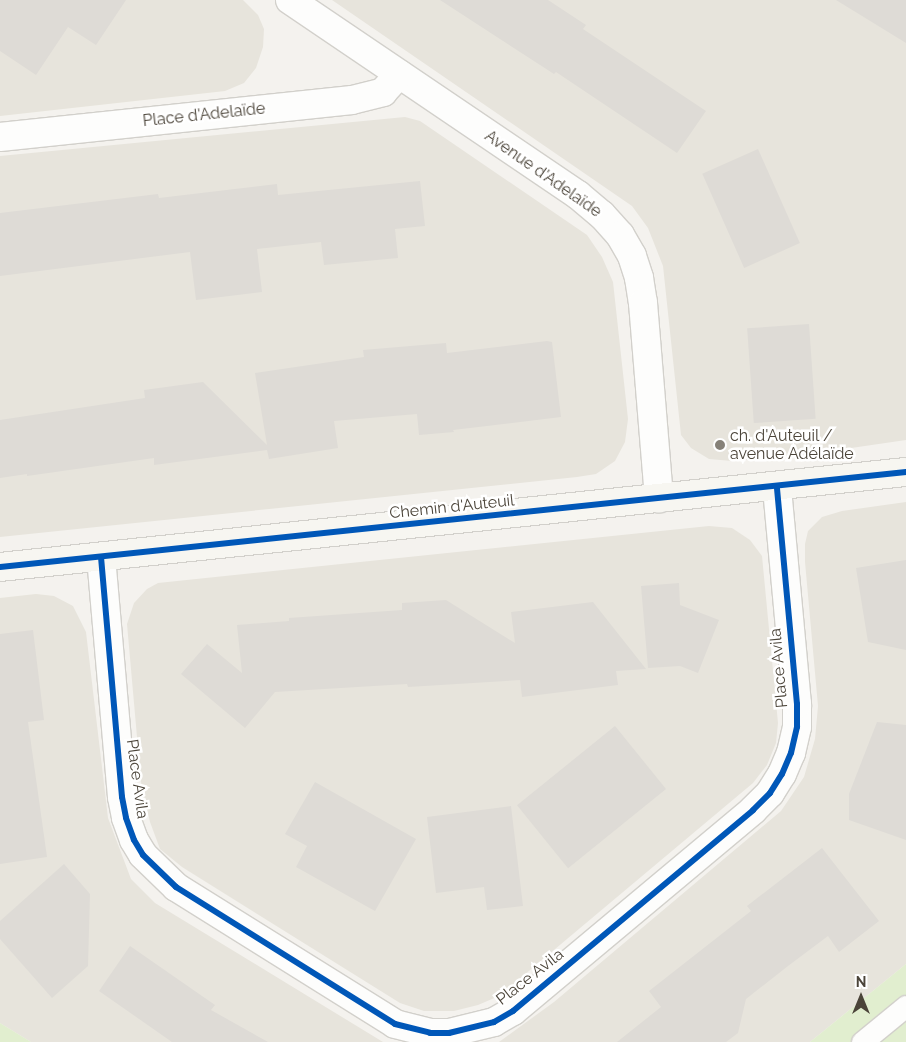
<!DOCTYPE html>
<meta charset="utf-8">
<style>
body{margin:0}
#map{position:relative;width:906px;height:1042px;overflow:hidden;background:#f4f2ee;font-family:Raleway,sans-serif}
div>[style]{position:absolute}
.residential>*{inset:0;background:#e7e4dc}
.green>*{inset:0;background:#e1eecf}
.building>*{inset:0;background:#dedbd6;transform-origin:0 0}
.roads{filter:drop-shadow(1px 0 #d2d0cb) drop-shadow(-1px 0 #d2d0cb) drop-shadow(0 1px #d2d0cb) drop-shadow(0 -1px #d2d0cb)}
.lane>*{height:21px;margin:-10.5px;padding:0 10.5px;transform-origin:10.5px;border-radius:10.5px;background:#fdfdfc}
.street>*{height:28px;margin:-14px;padding:0 14px;transform-origin:14px;border-radius:14px;background:#fdfdfc}
.secondary>*{height:28px;margin:-14px;padding:0 14px;transform-origin:14px;border-radius:14px;background:#f7f6f1}
.cycleway>*{height:6px;margin:-3px;padding:0 3px;transform-origin:3px;border-radius:3px;background:#0057b8}
.dots>*{width:14px;height:14px;translate:-50% -50%;box-sizing:border-box;border:2px solid #fff;border-radius:50%}
span{translate:-50% -50%;white-space:nowrap;text-align:center;line-height:1.15;-webkit-text-stroke:5px #fff;paint-order:stroke}
.street-label{font-size:16px;color:#4b4439}
.poi-label{font-size:16px;color:#4b4439}
.left{translate:0 -50%;text-align:left}
.north{position:absolute;left:836px;top:972px;width:50px;height:50px;-webkit-text-stroke:4px #fff;paint-order:stroke;rotate:0deg;font-size:14px;font-weight:700;line-height:20px;text-align:center;color:#4b4439}
.north::after{content:'';display:block;margin:auto;width:18px;height:22px;background:#4b4439;clip-path:polygon(50% 0,100% 100%,50% 72%,0 100%)}
</style>
<div id="map">
<div class="residential">
<div style="clip-path:polygon(0 0,243px 0,258px 15px,264px 29px,263px 47px,256px 68px,244px 83px,225px 91px,0 116px)"></div>
<div style="clip-path:polygon(332px 0,906px 0,906px 440px,810px 454px,732px 461px,709px 459px,691px 448px,681px 435px,663px 266px,648px 228px,632px 206px)"></div>
<div style="clip-path:polygon(405px 117px,420px 121px,587px 235px,602px 257px,613px 282px,628px 419px,625px 442px,615px 461px,596px 474px,577px 477px,0 537px,0 156px)"></div>
<div style="clip-path:polygon(906px 502px,906px 964px,810px 1042px,499px 1042px,554px 1002px,781px 811px,804px 777px,815px 739px,818px 706px,805px 562px,805px 544px,808px 531px,822px 517px,842px 511px)"></div>
<div style="clip-path:polygon(709px 526px,732px 528px,750px 540px,762px 556px,778px 723px,776px 743px,767px 765px,753px 783px,499px 996px,478px 1005px,454px 1011px,424px 1011px,400px 1003px,182px 867px,160px 849px,150px 822px,141px 782px,127px 624px,134px 603px,147px 589px,158px 583px)"></div>
<div style="clip-path:polygon(36px 594px,54px 596px,73px 606px,86px 632px,108px 818px,131px 879px,155px 903px,383px 1042px,31px 1042px,0 1023px,0 598px)"></div>
</div>
<div class="green">
<div style="clip-path:polygon(906px 964px,906px 1042px,810px 1042px)"></div>
<div style="clip-path:polygon(0 1023px,31px 1042px,0 1042px)"></div>
</div>
<div class="building">
<div style="clip-path:polygon(0 0,126px 0,96px 45px,68px 27px,36px 75px,0 51px)"></div>
<div style="clip-path:polygon(440px 0,548px 0,586px 25px,583px 29px,706px 111px,677px 153px,556px 72px,554px 74px)"></div>
<div style="clip-path:polygon(836px 0,906px 0,906px 43px)"></div>
<div style="left:758px;top:149px;width:103px;height:61px;rotate:66deg"></div>
<div style="clip-path:polygon(420px 181px,425px 226px,395px 229px,398px 258px,324px 265px,321px 242px,257px 249px,262px 292px,196px 300px,190px 252px,0 276px,0 213px,158px 194px,159px 198px,277px 184px,278px 195px)"></div>
<div style="left:809px;top:324px;width:95px;height:62px;rotate:86deg"></div>
<div style="clip-path:polygon(547px 341px,552px 342px,561px 417px,453px 430px,454px 432px,419px 435px,417px 414px,334px 421px,338px 448px,269px 459px,267px 450px,154px 465px,154px 458px,27px 476px,27px 474px,0 478px,0 420px,145px 398px,144px 390px,203px 382px,267px 445px,255px 373px,364px 357px,363px 350px,446px 343px,447px 353px)"></div>
<div style="clip-path:polygon(906px 560px,906px 650px,868px 642px,856px 568px)"></div>
<div style="clip-path:polygon(679px 583px,680px 605px,719px 620px,698px 673px,680px 666px,648px 668px,641px 586px)"></div>
<div style="clip-path:polygon(446px 600px,515px 643px,511px 612px,593px 602px,646px 669px,616px 671px,618px 685px,522px 697px,520px 680px,408px 687px,407px 684px,275px 692px,245px 728px,181px 674px,207px 644px,242px 673px,237px 625px,289px 621px,289px 618px,402px 610px,402px 603px)"></div>
<div style="clip-path:polygon(33px 630px,44px 720px,28px 722px,47px 857px,0 864px,0 634px)"></div>
<div style="clip-path:polygon(877px 722px,906px 725px,906px 840px,849px 820px,849px 794px)"></div>
<div style="left:615px;top:726px;width:81px;height:126px;rotate:51deg"></div>
<div style="clip-path:polygon(315px 782px,416px 839px,375px 911px,296px 867px,307px 846px,285px 834px)"></div>
<div style="clip-path:polygon(511px 806px,523px 906px,487px 910px,484px 887px,436px 893px,427px 817px)"></div>
<div style="clip-path:polygon(822px 848px,879px 921px,839px 952px,828px 936px,788px 966px,746px 999px,738px 1033px,726px 1042px,617px 1042px,661px 1007px,649px 991px,751px 911px,747px 906px)"></div>
<div style="clip-path:polygon(64px 864px,90px 894px,88px 966px,52px 998px,0 939px,0 921px)"></div>
<div style="clip-path:polygon(130px 946px,215px 1005px,211px 1010px,268px 1042px,172px 1042px,99px 991px)"></div>
</div>
<div class="roads">
<div class="lane">
<div style="left:862px;top:1042px;width:57px;rotate:-39.3deg"></div>
</div>
<div class="street">
<div style="left:290px;top:0;width:348px;rotate:34.1deg"></div>
<div style="left:578px;top:195px;width:31px;rotate:40deg"></div>
<div style="left:602px;top:215px;width:27px;rotate:48deg"></div>
<div style="left:620px;top:235px;width:24px;rotate:60deg"></div>
<div style="left:632px;top:256px;width:23px;rotate:72deg"></div>
<div style="left:639px;top:278px;width:25px;rotate:81deg"></div>
<div style="left:643px;top:303px;width:196px;rotate:85.3deg"></div>
<div style="left:0;top:137px;width:354px;rotate:-6deg"></div>
<div style="left:352px;top:100px;width:32px;rotate:-14deg"></div>
<div style="left:383px;top:92px;width:24px;rotate:-48deg"></div>
<div style="left:101px;top:557px;width:241px;rotate:85deg"></div>
<div style="left:122px;top:797px;width:21px;rotate:79deg"></div>
<div style="left:126px;top:818px;width:23px;rotate:70deg"></div>
<div style="left:134px;top:840px;width:17px;rotate:59deg"></div>
<div style="left:143px;top:855px;width:46px;rotate:44.1deg"></div>
<div style="left:176px;top:887px;width:258px;rotate:32deg"></div>
<div style="left:395px;top:1024px;width:36px;rotate:14deg"></div>
<div style="left:430px;top:1033px;width:19px"></div>
<div style="left:449px;top:1033px;width:46px;rotate:-13.7deg"></div>
<div style="left:494px;top:1022px;width:22px;rotate:-30deg"></div>
<div style="left:513px;top:1011px;width:313px;rotate:-39.9deg"></div>
<div style="left:753px;top:810px;width:24px;rotate:-45deg"></div>
<div style="left:770px;top:793px;width:22px;rotate:-58deg"></div>
<div style="left:782px;top:774px;width:23px;rotate:-67deg"></div>
<div style="left:791px;top:753px;width:27px;rotate:-77deg"></div>
<div style="left:797px;top:727px;width:23px;rotate:-90deg"></div>
<div style="left:797px;top:704px;width:218px;rotate:-95.3deg"></div>
</div>
<div class="secondary">
<div style="left:0;top:567px;width:911px;rotate:-5.99deg"></div>
</div>
</div>
<div class="cycleway">
<div style="left:101px;top:557px;width:241px;rotate:85deg"></div>
<div style="left:122px;top:797px;width:21px;rotate:79deg"></div>
<div style="left:126px;top:818px;width:23px;rotate:70deg"></div>
<div style="left:134px;top:840px;width:17px;rotate:59deg"></div>
<div style="left:143px;top:855px;width:46px;rotate:44.1deg"></div>
<div style="left:176px;top:887px;width:258px;rotate:32deg"></div>
<div style="left:395px;top:1024px;width:36px;rotate:14deg"></div>
<div style="left:430px;top:1033px;width:19px"></div>
<div style="left:449px;top:1033px;width:46px;rotate:-13.7deg"></div>
<div style="left:494px;top:1022px;width:22px;rotate:-30deg"></div>
<div style="left:513px;top:1011px;width:313px;rotate:-39.9deg"></div>
<div style="left:753px;top:810px;width:24px;rotate:-45deg"></div>
<div style="left:770px;top:793px;width:22px;rotate:-58deg"></div>
<div style="left:782px;top:774px;width:23px;rotate:-67deg"></div>
<div style="left:791px;top:753px;width:27px;rotate:-77deg"></div>
<div style="left:797px;top:727px;width:23px;rotate:-90deg"></div>
<div style="left:797px;top:704px;width:218px;rotate:-95.3deg"></div>
<div style="left:0;top:567px;width:911px;rotate:-5.99deg"></div>
</div>
<div class="dots">
<div style="left:720px;top:445px;background:#868178"></div>
</div>
<div class="street-label">
<span style="left:204px;top:115px;rotate:-6deg">Place d'Adelaïde</span>
<span style="left:543px;top:174px;rotate:35deg">Avenue d'Adelaïde</span>
<span style="left:452px;top:507px;rotate:-6deg">Chemin d'Auteuil</span>
<span style="left:779px;top:668px;rotate:-95deg">Place Avila</span>
<span style="left:137px;top:779px;rotate:82deg">Place Avila</span>
<span style="left:530px;top:977px;rotate:-38deg">Place Avila</span>
</div>
<div class="poi-label">
<span class="left" style="left:730px;top:445px">ch. d'Auteuil /<br>avenue Adélaïde</span>
</div>
<div class="north">N</div>
</div>
